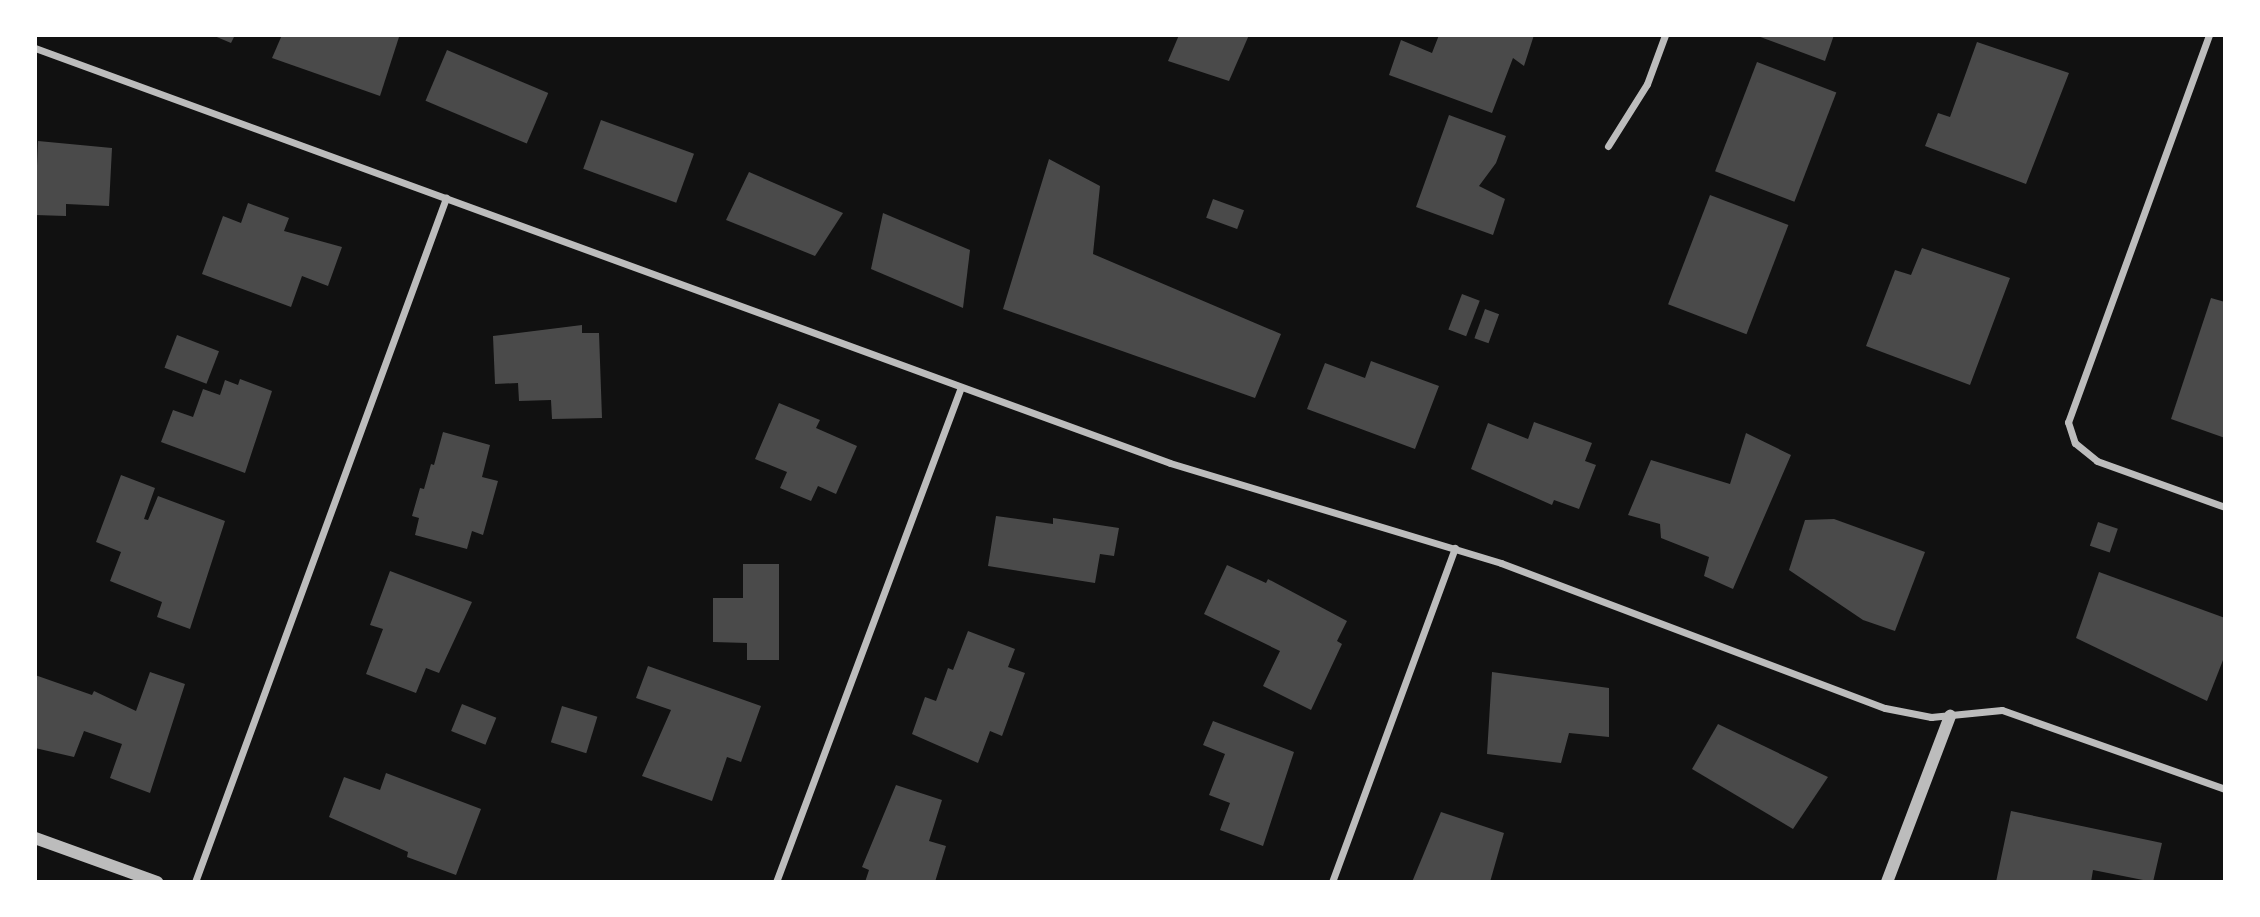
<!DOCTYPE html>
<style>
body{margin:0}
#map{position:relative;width:2260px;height:917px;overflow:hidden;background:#111;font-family:Mulish,sans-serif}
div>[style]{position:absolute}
.building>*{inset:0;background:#4a4a4a;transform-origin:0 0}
.minor>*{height:7px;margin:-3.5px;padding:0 3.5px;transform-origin:3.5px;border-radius:3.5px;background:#bcbcbc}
.tertiary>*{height:12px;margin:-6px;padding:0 6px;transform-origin:6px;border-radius:6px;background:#bcbcbc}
span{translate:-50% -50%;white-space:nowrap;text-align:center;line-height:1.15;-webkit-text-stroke:5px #fff;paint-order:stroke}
.frame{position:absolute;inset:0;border:37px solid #fff;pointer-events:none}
</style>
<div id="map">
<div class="building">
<div style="clip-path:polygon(212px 35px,235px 35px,231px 43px)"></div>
<div style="clip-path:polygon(282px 35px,394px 35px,399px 37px,380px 96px,272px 58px)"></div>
<div style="clip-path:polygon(1179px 35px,1249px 35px,1229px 81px,1168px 61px)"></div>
<div style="clip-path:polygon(1439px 35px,1534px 35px,1524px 66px,1513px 58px,1492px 113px,1389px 75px,1401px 40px,1432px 53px)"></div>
<div style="clip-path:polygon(1755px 35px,1834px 35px,1825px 61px)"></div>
<div style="clip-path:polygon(1977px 42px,2069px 73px,2026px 184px,1925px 146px,1938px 113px,1950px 117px)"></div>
<div style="left:447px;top:50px;width:110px;height:55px;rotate:23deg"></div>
<div style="left:1757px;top:62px;width:85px;height:117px;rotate:21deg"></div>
<div style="clip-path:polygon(1449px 115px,1506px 136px,1496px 163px,1479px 186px,1505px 199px,1493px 235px,1416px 207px)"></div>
<div style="left:601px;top:120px;width:99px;height:52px;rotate:20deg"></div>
<div style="clip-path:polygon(38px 141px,112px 148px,109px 206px,66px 204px,66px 216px,35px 215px)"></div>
<div style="clip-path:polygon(1049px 159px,1100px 186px,1093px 254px,1281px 334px,1255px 398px,1003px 309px)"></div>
<div style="clip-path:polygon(749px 172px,843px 213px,815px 256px,726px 220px)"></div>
<div style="left:1710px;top:195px;width:84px;height:117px;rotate:21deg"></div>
<div style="left:1213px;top:199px;width:33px;height:20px;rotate:20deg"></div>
<div style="clip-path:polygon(248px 203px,289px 218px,284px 231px,342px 247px,328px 286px,302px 276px,291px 307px,202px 274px,223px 216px,241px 223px)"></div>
<div style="clip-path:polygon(883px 213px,970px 250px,963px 308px,871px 269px)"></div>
<div style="clip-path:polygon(1922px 248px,2010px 278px,1970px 385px,1866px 346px,1895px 270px,1911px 275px)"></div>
<div style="left:1462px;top:294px;width:19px;height:38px;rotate:21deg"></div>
<div style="clip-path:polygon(2211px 298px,2225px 302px,2225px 438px,2171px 419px)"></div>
<div style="left:1485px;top:309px;width:15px;height:31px;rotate:20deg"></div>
<div style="clip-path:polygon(582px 325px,582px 333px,599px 333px,602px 418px,552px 419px,551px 400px,519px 401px,518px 383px,495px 384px,493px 336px)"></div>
<div style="left:177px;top:335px;width:45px;height:35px;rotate:21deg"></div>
<div style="clip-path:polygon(1371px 361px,1439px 386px,1415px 449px,1307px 409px,1325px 363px,1365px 378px)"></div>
<div style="clip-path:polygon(240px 379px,272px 391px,245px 473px,161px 442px,173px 410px,193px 417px,203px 389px,220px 395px,225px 380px,238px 385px)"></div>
<div style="clip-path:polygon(779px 403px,820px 420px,816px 428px,857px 446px,836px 494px,818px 486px,811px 501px,780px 488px,787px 472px,755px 459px)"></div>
<div style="clip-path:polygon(1534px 422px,1592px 443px,1585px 461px,1596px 465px,1579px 509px,1554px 500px,1552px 505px,1471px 469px,1488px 423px,1528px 439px)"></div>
<div style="clip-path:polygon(443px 432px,490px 445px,482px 477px,498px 481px,483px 535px,472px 531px,467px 549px,415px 535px,419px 518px,412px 516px,420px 488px,424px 489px,431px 464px,434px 465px)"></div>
<div style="clip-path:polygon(1746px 433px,1791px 455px,1733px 589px,1704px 576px,1709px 557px,1661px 538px,1660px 524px,1628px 515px,1651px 460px,1730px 484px)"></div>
<div style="clip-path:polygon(121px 475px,155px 488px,144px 519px,148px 520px,158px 496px,225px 521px,190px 629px,157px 617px,162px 602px,110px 581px,121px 552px,96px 542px)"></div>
<div style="clip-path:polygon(996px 516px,1053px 524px,1053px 518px,1119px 528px,1114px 556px,1100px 554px,1095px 583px,988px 566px)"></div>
<div style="clip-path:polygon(1834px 519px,1925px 552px,1895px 631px,1863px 620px,1789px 570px,1805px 520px)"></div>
<div style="left:2098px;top:522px;width:21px;height:25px;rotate:19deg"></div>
<div style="clip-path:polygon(743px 564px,779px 564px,779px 660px,747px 660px,747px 643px,713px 642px,713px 598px,743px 598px)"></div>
<div style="clip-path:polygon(1227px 565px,1266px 583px,1268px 579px,1347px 621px,1337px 641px,1342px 644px,1311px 710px,1263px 686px,1280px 651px,1204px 614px)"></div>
<div style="clip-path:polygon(390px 571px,472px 602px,439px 673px,426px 668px,416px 693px,366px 674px,383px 629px,370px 625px)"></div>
<div style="clip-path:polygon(2099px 572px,2225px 618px,2225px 655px,2207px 701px,2076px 638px)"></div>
<div style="clip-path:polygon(968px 631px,1015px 649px,1008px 667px,1025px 673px,1002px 736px,990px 731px,978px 763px,912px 734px,925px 697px,936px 701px,948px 668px,953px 670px)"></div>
<div style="clip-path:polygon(648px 666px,761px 706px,741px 762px,727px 757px,712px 801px,642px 776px,671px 710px,636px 698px)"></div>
<div style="clip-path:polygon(150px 672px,185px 684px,150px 793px,110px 778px,122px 744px,84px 731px,74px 757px,35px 748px,35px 675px,92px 695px,94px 691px,136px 711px)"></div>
<div style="clip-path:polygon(1492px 672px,1609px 688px,1609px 737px,1569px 733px,1561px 763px,1487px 754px)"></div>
<div style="left:462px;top:704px;width:37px;height:29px;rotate:22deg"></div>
<div style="left:562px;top:706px;width:37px;height:38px;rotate:17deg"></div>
<div style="clip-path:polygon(1213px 721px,1294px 752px,1263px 846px,1220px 830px,1230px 803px,1209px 795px,1225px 754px,1203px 745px)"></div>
<div style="clip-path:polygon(1718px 724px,1828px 777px,1793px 829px,1692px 769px)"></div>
<div style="clip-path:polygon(386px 773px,481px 809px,456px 875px,407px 857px,408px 852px,329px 817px,344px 777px,380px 790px)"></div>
<div style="clip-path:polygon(896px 785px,942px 800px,929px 841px,946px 846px,935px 882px,865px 882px,869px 870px,862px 867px)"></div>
<div style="clip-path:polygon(2011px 811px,2162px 843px,2153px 882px,2093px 870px,2091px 882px,1996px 882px)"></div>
<div style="clip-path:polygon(1441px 812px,1504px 833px,1490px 882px,1412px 882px)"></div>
</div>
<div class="minor">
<div style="left:2209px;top:35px;width:412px;rotate:110deg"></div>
<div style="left:2068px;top:422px;width:22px;rotate:72deg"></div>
<div style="left:2075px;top:443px;width:28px;rotate:39deg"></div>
<div style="left:2097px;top:461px;width:136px;rotate:19.8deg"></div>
<div style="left:35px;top:48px;width:1208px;rotate:20.08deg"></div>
<div style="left:1170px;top:463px;width:346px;rotate:16.8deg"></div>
<div style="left:1501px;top:563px;width:410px;rotate:20.7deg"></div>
<div style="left:1885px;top:708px;width:47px;rotate:11.1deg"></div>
<div style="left:1931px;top:717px;width:71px;rotate:-5.6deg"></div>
<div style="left:2002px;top:710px;width:237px;rotate:19.5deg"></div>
<div style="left:1608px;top:146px;width:73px;rotate:-57.8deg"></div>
<div style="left:1647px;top:84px;width:52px;rotate:-69.8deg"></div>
<div style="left:195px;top:882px;width:729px;rotate:-69.85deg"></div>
<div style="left:776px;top:882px;width:528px;rotate:-69.51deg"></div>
<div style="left:1332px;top:882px;width:356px;rotate:-69.8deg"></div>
</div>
<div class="tertiary">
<div style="left:35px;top:838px;width:130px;rotate:19.8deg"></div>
<div style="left:1887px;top:882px;width:178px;rotate:-69.2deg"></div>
</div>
<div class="frame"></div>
</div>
